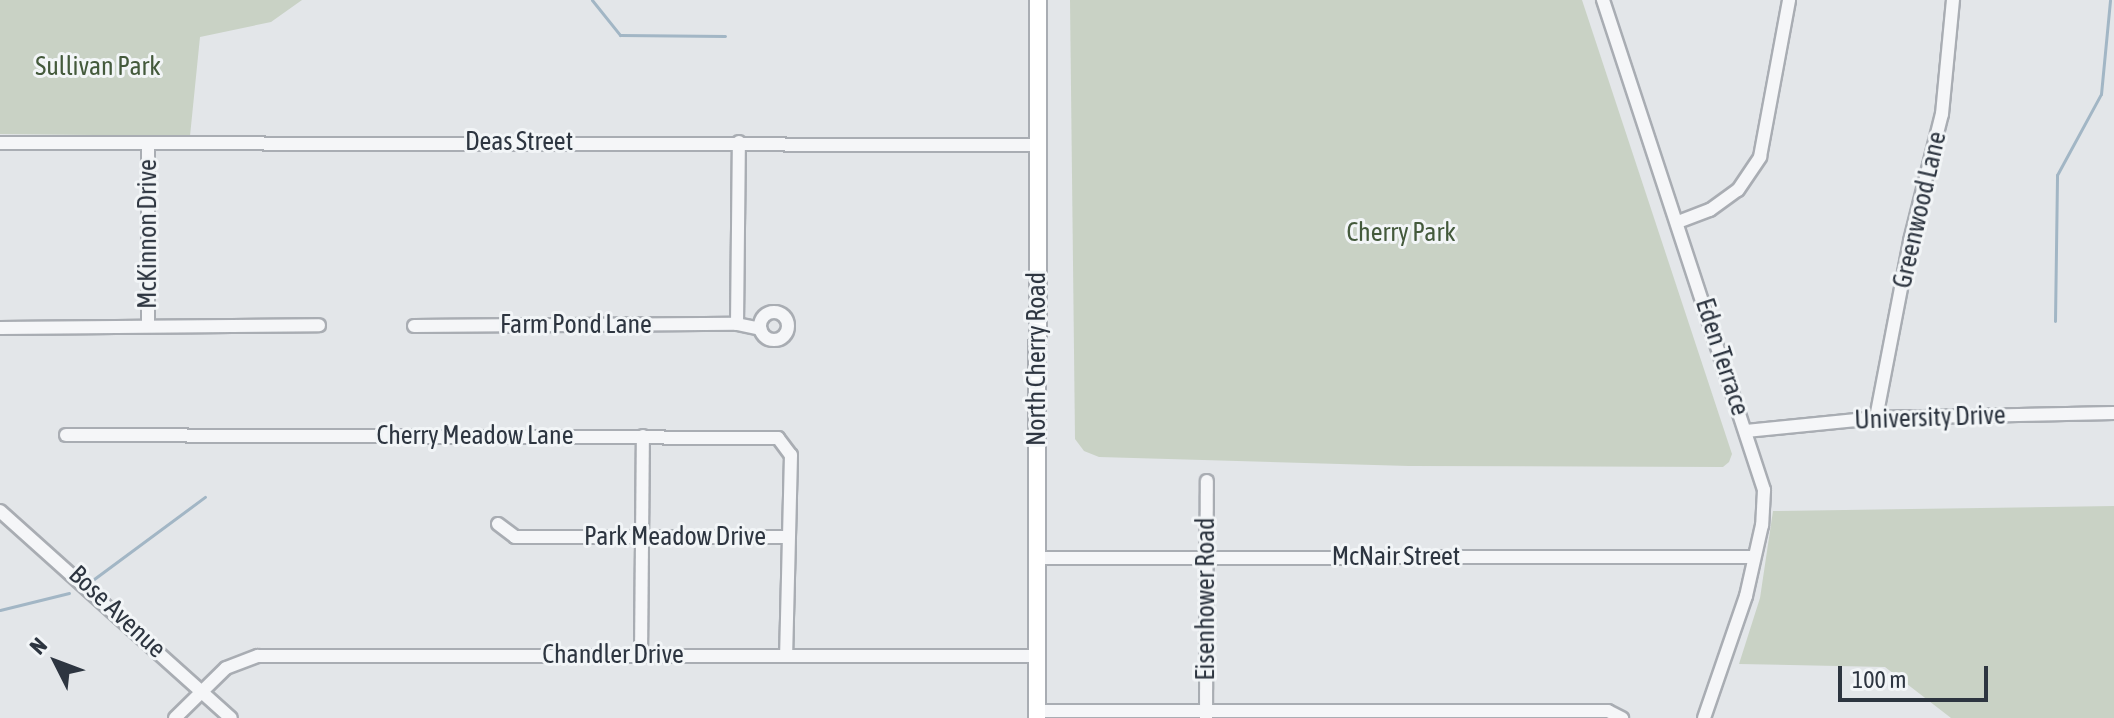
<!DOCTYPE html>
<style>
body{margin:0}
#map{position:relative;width:2114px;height:718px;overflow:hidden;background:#e3e6e9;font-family:"Asap Condensed",sans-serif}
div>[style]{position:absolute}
.green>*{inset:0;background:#c9d2c5}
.stream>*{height:3px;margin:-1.5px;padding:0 1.5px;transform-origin:1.5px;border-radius:1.5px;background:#a2b6c5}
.roads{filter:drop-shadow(2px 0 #a9adb3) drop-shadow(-2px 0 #a9adb3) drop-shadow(0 2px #a9adb3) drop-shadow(0 -2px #a9adb3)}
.minor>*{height:12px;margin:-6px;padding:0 6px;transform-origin:6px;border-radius:6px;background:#f5f6f8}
.minor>.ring{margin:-6px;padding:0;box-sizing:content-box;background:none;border:12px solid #f5f6f8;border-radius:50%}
.major>*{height:16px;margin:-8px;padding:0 8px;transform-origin:8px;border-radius:8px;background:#fff}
span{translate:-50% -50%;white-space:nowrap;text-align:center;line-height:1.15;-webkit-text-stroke:6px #f2f5f7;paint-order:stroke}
.park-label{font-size:26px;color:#445a3c}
.street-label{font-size:26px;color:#2d3540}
.north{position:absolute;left:16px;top:622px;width:80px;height:80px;-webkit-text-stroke:6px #f2f5f7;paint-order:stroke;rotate:312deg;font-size:22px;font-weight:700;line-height:32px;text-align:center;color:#2d3540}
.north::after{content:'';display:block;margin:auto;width:28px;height:36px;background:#2d3540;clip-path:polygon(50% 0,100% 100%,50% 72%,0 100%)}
.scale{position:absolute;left:1838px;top:666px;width:150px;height:36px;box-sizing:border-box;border:4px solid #2d3540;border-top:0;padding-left:10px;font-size:24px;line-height:28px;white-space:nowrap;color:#2d3540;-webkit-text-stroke:6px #f2f5f7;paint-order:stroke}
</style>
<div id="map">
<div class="green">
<div style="clip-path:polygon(0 0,302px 0,271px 22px,200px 37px,190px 136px,0 134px)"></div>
<div style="clip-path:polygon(1070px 0,1582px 0,1732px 454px,1729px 462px,1723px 467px,1409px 466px,1099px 457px,1084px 451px,1075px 439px)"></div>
<div style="clip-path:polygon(2114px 506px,2114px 718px,1951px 718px,1885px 667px,1739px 664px,1760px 598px,1773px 511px)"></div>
</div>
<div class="stream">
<div style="left:592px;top:0;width:45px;rotate:51.3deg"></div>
<div style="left:620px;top:35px;width:105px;rotate:0.5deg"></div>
<div style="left:2055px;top:321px;width:146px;rotate:-89.2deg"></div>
<div style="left:2057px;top:175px;width:92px;rotate:-61.5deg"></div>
<div style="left:2101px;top:94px;width:94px;rotate:-84.5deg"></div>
<div style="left:94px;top:579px;width:138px;rotate:-36.5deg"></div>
<div style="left:0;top:610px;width:71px;rotate:-13.8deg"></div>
</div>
<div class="roads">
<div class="minor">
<div style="left:1603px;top:0;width:516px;rotate:71.81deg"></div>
<div style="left:1764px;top:490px;width:35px;rotate:93deg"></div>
<div style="left:1762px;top:525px;width:73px;rotate:102.7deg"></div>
<div style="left:1746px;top:596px;width:129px;rotate:109deg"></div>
<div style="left:0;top:143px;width:1037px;rotate:0.11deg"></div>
<div style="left:1678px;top:222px;width:34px;rotate:-21deg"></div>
<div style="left:1710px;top:210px;width:34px;rotate:-36deg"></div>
<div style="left:1738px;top:190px;width:40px;rotate:-56deg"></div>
<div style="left:1760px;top:157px;width:160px;rotate:-79.5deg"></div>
<div class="ring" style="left:760px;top:312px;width:16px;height:16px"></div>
<div style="left:737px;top:324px;width:182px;rotate:-89.4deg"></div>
<div style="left:148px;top:325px;width:182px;rotate:-90deg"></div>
<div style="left:414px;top:326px;width:323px;rotate:-0.4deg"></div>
<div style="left:737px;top:324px;width:24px;rotate:12deg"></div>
<div style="left:0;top:328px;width:319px;rotate:-0.5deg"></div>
<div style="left:1876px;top:418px;width:180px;rotate:-79.1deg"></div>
<div style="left:1910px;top:241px;width:131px;rotate:-75.9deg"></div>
<div style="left:1942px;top:114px;width:115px;rotate:-84.5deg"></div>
<div style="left:1746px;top:431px;width:131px;rotate:-5.7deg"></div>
<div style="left:1876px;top:418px;width:238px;rotate:-1.2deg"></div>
<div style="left:66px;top:435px;width:712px;rotate:0.24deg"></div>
<div style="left:778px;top:438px;width:21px;rotate:53deg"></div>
<div style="left:791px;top:455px;width:199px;rotate:91.4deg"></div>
<div style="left:0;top:511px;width:310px;rotate:41.9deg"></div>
<div style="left:498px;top:524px;width:21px;rotate:37deg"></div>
<div style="left:515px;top:537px;width:271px"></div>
<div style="left:1037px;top:558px;width:717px;rotate:-0.08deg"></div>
<div style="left:641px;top:655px;width:219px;rotate:-89.5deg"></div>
<div style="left:1037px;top:711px;width:571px"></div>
<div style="left:1608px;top:711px;width:16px;rotate:27deg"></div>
<div style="left:175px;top:718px;width:71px;rotate:-44.4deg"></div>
<div style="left:226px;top:668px;width:34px;rotate:-21deg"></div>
<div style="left:258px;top:656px;width:779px"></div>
<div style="left:1206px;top:718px;width:237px;rotate:-89.8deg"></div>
</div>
<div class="major">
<div style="left:1037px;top:718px;width:718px;rotate:-89.92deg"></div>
</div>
</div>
<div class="park-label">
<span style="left:98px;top:67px">Sullivan Park</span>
<span style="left:1401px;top:233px">Cherry Park</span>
</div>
<div class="street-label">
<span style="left:519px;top:142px">Deas Street</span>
<span style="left:1920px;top:210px;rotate:-77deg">Greenwood Lane</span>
<span style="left:148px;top:234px;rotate:-90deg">McKinnon Drive</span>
<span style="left:576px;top:325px">Farm Pond Lane</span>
<span style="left:1722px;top:357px;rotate:72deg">Eden Terrace</span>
<span style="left:1037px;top:359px;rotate:-90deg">North Cherry Road</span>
<span style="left:1930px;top:418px;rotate:-2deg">University Drive</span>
<span style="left:475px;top:436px">Cherry Meadow Lane</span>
<span style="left:675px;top:537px">Park Meadow Drive</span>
<span style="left:1396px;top:557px">McNair Street</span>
<span style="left:1206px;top:599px;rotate:-90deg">Eisenhower Road</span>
<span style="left:117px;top:612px;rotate:43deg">Bose Avenue</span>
<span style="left:613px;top:655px">Chandler Drive</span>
</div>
<div class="north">N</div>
<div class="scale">100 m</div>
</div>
